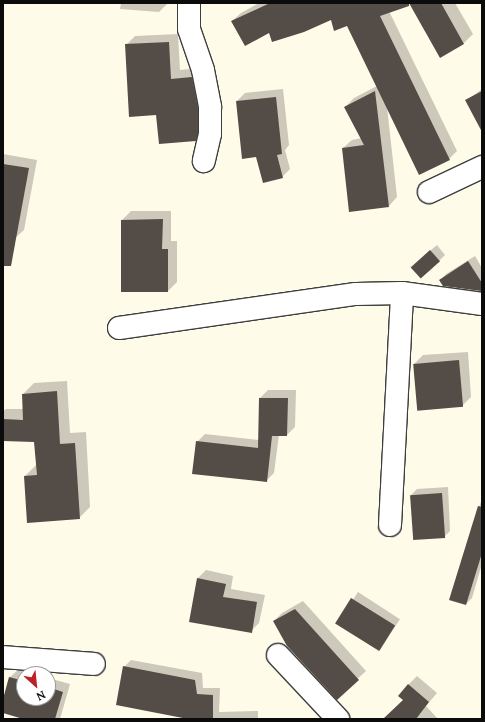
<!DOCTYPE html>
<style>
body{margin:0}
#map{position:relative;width:485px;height:722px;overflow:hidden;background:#fffbe9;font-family:Lora,serif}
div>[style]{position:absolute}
.shadow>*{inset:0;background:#0003;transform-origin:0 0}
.building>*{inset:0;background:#544c47;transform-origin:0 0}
.roads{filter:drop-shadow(1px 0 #3e3e3e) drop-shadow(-1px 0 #3e3e3e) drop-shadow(0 1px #3e3e3e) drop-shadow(0 -1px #3e3e3e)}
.street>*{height:22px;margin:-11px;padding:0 11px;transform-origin:11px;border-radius:11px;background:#fff}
span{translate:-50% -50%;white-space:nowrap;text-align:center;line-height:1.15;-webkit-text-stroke:4px #fff;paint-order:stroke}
.frame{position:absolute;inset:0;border:4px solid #0b0b0b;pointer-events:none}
.north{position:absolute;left:16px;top:666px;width:40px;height:40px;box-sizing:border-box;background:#fff;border:1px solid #9d9d9d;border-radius:50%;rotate:153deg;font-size:11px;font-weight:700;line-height:16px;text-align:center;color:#0b0b0b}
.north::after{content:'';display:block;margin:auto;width:14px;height:18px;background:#bb2329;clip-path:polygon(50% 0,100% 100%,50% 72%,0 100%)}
</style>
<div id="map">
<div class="shadow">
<div style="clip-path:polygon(121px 3px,168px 3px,159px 12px,120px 9px)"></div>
<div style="clip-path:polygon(259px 3px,391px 3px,388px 9px,457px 151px,449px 159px,387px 107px,397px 197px,389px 206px,343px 148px,352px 140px,362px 138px,345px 107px,354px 98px,377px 86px,348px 25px,331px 18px,270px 32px,232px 21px,241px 13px)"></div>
<div style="clip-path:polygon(410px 3px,455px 3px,473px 34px,464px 43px,440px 56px)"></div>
<div style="clip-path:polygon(178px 34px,180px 70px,200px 68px,204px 131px,195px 140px,157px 114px,126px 45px,135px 36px)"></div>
<div style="clip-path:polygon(283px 89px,289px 145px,285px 150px,290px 169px,282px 177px,257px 156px,237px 101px,245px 93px)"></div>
<div style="clip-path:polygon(482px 89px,482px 129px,467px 100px)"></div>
<div style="clip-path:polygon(3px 154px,37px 160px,24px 230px,15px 238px,3px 236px)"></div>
<div style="clip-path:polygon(131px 211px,171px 211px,171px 241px,177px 241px,177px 282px,168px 291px,122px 291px,122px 220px)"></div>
<div style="clip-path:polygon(437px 245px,445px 255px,439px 261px,411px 267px)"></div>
<div style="clip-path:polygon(475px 256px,482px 268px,482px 292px,444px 285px,441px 280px,446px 274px)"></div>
<div style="clip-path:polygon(468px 352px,471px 397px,462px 406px,414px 364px,423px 355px)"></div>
<div style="clip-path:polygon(67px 381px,70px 433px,86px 432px,90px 507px,79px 518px,25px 476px,37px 464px,35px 441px,3px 440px,3px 411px,6px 409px,24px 409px,23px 394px,34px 383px)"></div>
<div style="clip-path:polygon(268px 390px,296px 390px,295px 427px,287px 435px,279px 435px,274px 473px,266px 481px,197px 442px,205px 434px,259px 440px,260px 398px)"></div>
<div style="clip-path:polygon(448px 487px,450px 531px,444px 537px,411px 495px,417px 489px)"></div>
<div style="clip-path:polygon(482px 498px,482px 564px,472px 598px,466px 604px,451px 600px)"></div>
<div style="clip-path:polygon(206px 570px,233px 576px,231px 589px,265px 595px,259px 623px,251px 631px,198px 578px)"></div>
<div style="left:358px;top:592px;width:50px;height:37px;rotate:33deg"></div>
<div style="clip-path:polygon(303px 601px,366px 671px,337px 698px,274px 621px,282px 613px)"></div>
<div style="clip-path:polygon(131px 660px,202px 673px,203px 688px,220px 688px,219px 712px,258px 711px,258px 719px,187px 719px,124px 667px)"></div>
<div style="clip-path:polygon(18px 670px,33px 674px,24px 674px,24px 698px,48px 698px,48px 678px,70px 684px,60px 719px,27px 719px,3px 712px,10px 677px)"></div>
<div style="clip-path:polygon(417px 676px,437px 693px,426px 706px,438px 719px,383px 719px,404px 700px,408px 685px)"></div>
</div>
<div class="building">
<div style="clip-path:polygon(270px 3px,409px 3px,409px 6px,380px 16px,450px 160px,419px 175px,347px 26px,334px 31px,331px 20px,304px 32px,272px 42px,269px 33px,245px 46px,231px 21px)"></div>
<div style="clip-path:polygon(409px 3px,441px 3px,464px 44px,440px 58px)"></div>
<div style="clip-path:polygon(169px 42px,171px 79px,192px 77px,198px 108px,198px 133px,196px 141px,159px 144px,156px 115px,129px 117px,125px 44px)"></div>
<div style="clip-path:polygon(375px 91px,389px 207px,349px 212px,342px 148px,364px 145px,344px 107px)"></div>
<div style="clip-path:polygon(482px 91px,482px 132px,465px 100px)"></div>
<div style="clip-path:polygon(276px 97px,282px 154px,277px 155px,283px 178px,263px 183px,256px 157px,242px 159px,236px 101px)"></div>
<div style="clip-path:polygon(3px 164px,29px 168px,11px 266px,3px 266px)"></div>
<div style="clip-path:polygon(163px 219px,162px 249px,168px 249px,168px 292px,121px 292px,121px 220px)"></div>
<div style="left:430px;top:250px;width:15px;height:26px;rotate:48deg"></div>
<div style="clip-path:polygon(468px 261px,482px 283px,482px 291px,443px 286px,439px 280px)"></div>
<div style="left:459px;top:360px;width:47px;height:46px;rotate:85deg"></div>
<div style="clip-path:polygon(57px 391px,60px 444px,75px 443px,80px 519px,27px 523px,24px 476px,37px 475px,34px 442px,3px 441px,3px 419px,23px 420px,22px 394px)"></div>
<div style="clip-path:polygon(259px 398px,288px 398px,287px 436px,272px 436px,267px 482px,192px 474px,196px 441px,258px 448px)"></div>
<div style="left:442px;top:493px;width:45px;height:32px;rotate:86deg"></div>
<div style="clip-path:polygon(478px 506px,482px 507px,482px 553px,466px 605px,449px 600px)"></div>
<div style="clip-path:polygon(197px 578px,226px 584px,223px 597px,257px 602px,252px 633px,189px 622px)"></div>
<div style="left:351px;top:598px;width:52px;height:30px;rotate:32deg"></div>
<div style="clip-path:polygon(295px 609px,359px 680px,337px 700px,287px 646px,273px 621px)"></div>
<div style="clip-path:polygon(123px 666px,195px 680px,197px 694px,213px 695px,213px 719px,188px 719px,116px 705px)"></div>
<div style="clip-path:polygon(9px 677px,24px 681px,24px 698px,48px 698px,48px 687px,63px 692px,55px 719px,23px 719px,3px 713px,3px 699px)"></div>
<div style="clip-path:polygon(408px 684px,429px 702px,416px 719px,383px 719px,403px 700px,398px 696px)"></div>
</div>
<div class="roads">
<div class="street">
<div style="left:189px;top:3px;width:26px;rotate:90deg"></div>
<div style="left:189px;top:29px;width:43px;rotate:71.1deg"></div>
<div style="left:203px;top:70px;width:38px;rotate:79deg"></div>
<div style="left:210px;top:107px;width:27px;rotate:90deg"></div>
<div style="left:210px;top:134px;width:28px;rotate:103deg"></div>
<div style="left:429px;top:192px;width:59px;rotate:-25.3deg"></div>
<div style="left:119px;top:328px;width:239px;rotate:-8.2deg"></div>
<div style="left:356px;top:294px;width:46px;rotate:-1.2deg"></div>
<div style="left:402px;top:293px;width:81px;rotate:7.8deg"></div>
<div style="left:390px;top:525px;width:232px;rotate:-87deg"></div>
<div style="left:278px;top:655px;width:88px;rotate:46.8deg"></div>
<div style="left:3px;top:657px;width:91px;rotate:4.4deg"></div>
</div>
</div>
<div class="frame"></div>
<div class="north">N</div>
</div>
